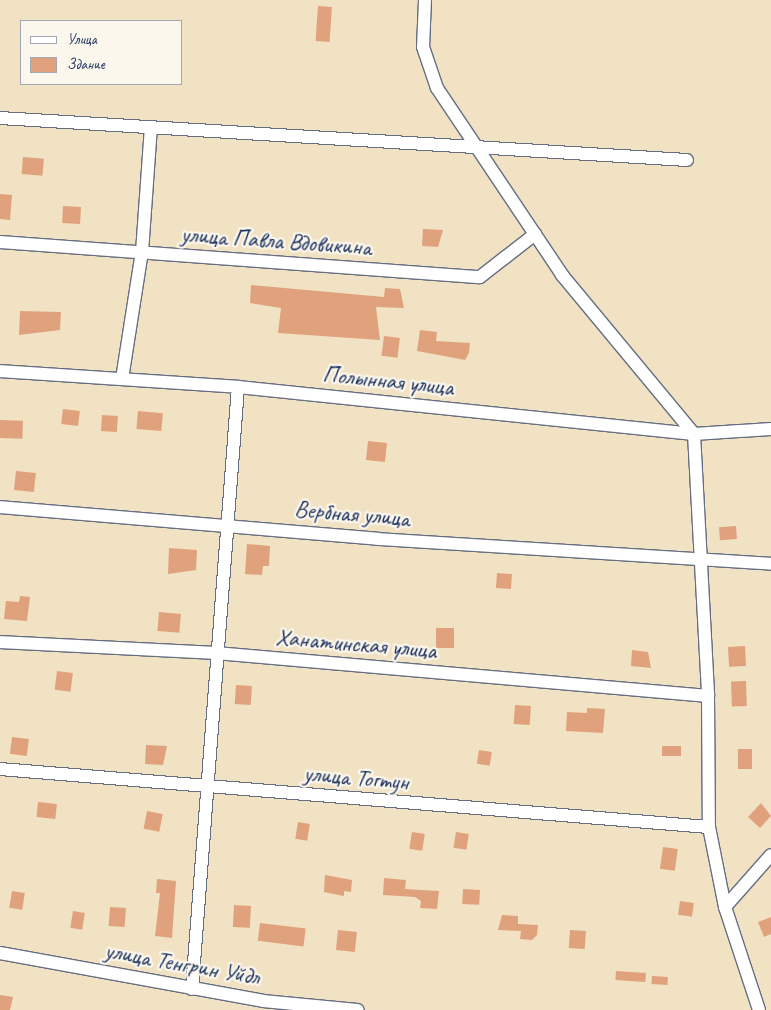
<!DOCTYPE html>
<meta charset="utf-8">
<style>
body{margin:0}
#map{position:relative;width:771px;height:1010px;overflow:hidden;background:#f2e2c4;font-family:Caveat,sans-serif}
div>[style]{position:absolute}
.building>*{inset:0;background:#dfa27c;transform-origin:0 0}
.roads{filter:drop-shadow(1px 0 #666e82) drop-shadow(-1px 0 #666e82) drop-shadow(0 1px #666e82) drop-shadow(0 -1px #666e82)}
.minor>*{height:12px;margin:-6px;padding:0 6px;transform-origin:6px;border-radius:6px;background:#fff}
span{translate:-50% -50%;white-space:nowrap;text-align:center;line-height:1.15;-webkit-text-stroke:4.5px #fbf7ec;paint-order:stroke}
.street-label{font-size:24px;color:#1b2f5e}
.legend{position:absolute;left:20px;top:20px;width:162px;height:65px;box-sizing:border-box;background:#fbf7ec;border:1px solid #a1a7b3;margin:0;padding:6px 9px;list-style:none;font-size:15px;color:#1b2f5e}
.legend li{display:flex;align-items:center;gap:10px;height:25px}
.legend b{width:25px;border:1px solid #a1a7b3}
</style>
<div id="map">
<div class="building">
<div style="left:318px;top:6px;width:14px;height:35px;rotate:4deg"></div>
<div style="left:23px;top:157px;width:21px;height:17px;rotate:5deg"></div>
<div style="clip-path:polygon(0 194px,12px 195px,10px 220px,0 219px)"></div>
<div style="left:63px;top:206px;width:18px;height:17px;rotate:3deg"></div>
<div style="clip-path:polygon(423px 229px,443px 230px,438px 247px,422px 246px)"></div>
<div style="clip-path:polygon(251px 285px,384px 297px,385px 288px,400px 289px,404px 308px,376px 307px,380px 340px,278px 333px,281px 308px,250px 303px)"></div>
<div style="clip-path:polygon(20px 311px,61px 312px,60px 330px,19px 335px)"></div>
<div style="clip-path:polygon(420px 330px,437px 332px,436px 341px,470px 343px,469px 353px,465px 360px,417px 351px)"></div>
<div style="left:384px;top:336px;width:16px;height:20px;rotate:7deg"></div>
<div style="left:63px;top:409px;width:17px;height:15px;rotate:7deg"></div>
<div style="left:138px;top:411px;width:25px;height:18px;rotate:5deg"></div>
<div style="left:102px;top:415px;width:16px;height:16px;rotate:4deg"></div>
<div style="left:0;top:420px;width:23px;height:18px;rotate:2deg"></div>
<div style="left:368px;top:441px;width:19px;height:19px;rotate:6deg"></div>
<div style="left:16px;top:471px;width:20px;height:19px;rotate:6deg"></div>
<div style="left:736px;top:526px;width:13px;height:17px;rotate:86deg"></div>
<div style="clip-path:polygon(247px 544px,270px 546px,269px 566px,263px 566px,262px 575px,245px 574px)"></div>
<div style="clip-path:polygon(169px 548px,197px 550px,196px 570px,168px 574px)"></div>
<div style="left:497px;top:573px;width:15px;height:15px;rotate:4deg"></div>
<div style="clip-path:polygon(20px 596px,30px 597px,27px 621px,4px 619px,6px 601px,19px 602px)"></div>
<div style="left:159px;top:612px;width:22px;height:19px;rotate:5deg"></div>
<div style="left:436px;top:628px;width:18px;height:20px"></div>
<div style="left:745px;top:646px;width:20px;height:17px;rotate:87deg"></div>
<div style="clip-path:polygon(632px 650px,648px 652px,651px 668px,631px 666px)"></div>
<div style="left:57px;top:671px;width:16px;height:19px;rotate:7deg"></div>
<div style="left:746px;top:681px;width:25px;height:15px;rotate:88deg"></div>
<div style="left:236px;top:685px;width:16px;height:19px;rotate:4deg"></div>
<div style="left:515px;top:705px;width:16px;height:19px;rotate:4deg"></div>
<div style="clip-path:polygon(587px 708px,605px 709px,603px 733px,566px 731px,567px 712px,587px 713px)"></div>
<div style="left:12px;top:737px;width:17px;height:17px;rotate:7deg"></div>
<div style="clip-path:polygon(146px 745px,167px 746px,163px 765px,145px 764px)"></div>
<div style="left:662px;top:746px;width:19px;height:10px"></div>
<div style="left:738px;top:749px;width:14px;height:20px"></div>
<div style="left:479px;top:750px;width:13px;height:14px;rotate:9deg"></div>
<div style="left:38px;top:802px;width:19px;height:15px;rotate:6deg"></div>
<div style="clip-path:polygon(761px 803px,771px 816px,760px 828px,748px 817px)"></div>
<div style="left:147px;top:811px;width:16px;height:18px;rotate:11deg"></div>
<div style="left:298px;top:822px;width:12px;height:17px;rotate:9deg"></div>
<div style="left:412px;top:832px;width:13px;height:17px;rotate:9deg"></div>
<div style="left:456px;top:832px;width:13px;height:16px;rotate:9deg"></div>
<div style="left:663px;top:847px;width:15px;height:22px;rotate:8deg"></div>
<div style="clip-path:polygon(325px 875px,352px 880px,351px 892px,344px 891px,344px 896px,324px 892px)"></div>
<div style="clip-path:polygon(384px 878px,406px 880px,405px 889px,439px 891px,437px 909px,420px 908px,421px 901px,415px 897px,383px 895px)"></div>
<div style="clip-path:polygon(157px 879px,176px 881px,172px 938px,155px 936px,160px 893px,156px 893px)"></div>
<div style="left:463px;top:889px;width:17px;height:15px;rotate:3deg"></div>
<div style="left:12px;top:891px;width:13px;height:17px;rotate:9deg"></div>
<div style="left:680px;top:901px;width:14px;height:14px;rotate:8deg"></div>
<div style="left:234px;top:905px;width:17px;height:22px;rotate:3deg"></div>
<div style="left:110px;top:907px;width:16px;height:19px;rotate:4deg"></div>
<div style="left:73px;top:911px;width:12px;height:17px;rotate:9deg"></div>
<div style="clip-path:polygon(502px 915px,518px 916px,518px 924px,538px 925px,537px 935px,532px 940px,520px 939px,521px 931px,498px 930px)"></div>
<div style="clip-path:polygon(771px 917px,771px 934px,764px 937px,758px 922px)"></div>
<div style="left:260px;top:923px;width:46px;height:18px;rotate:7deg"></div>
<div style="left:338px;top:930px;width:19px;height:20px;rotate:6deg"></div>
<div style="left:570px;top:930px;width:16px;height:18px;rotate:4deg"></div>
<div style="left:616px;top:971px;width:30px;height:9px;rotate:4deg"></div>
<div style="left:652px;top:976px;width:16px;height:8px;rotate:4deg"></div>
<div style="clip-path:polygon(0 995px,13px 997px,10px 1010px,0 1010px)"></div>
</div>
<div class="roads">
<div class="minor">
<div style="left:425px;top:0;width:47px;rotate:92.4deg"></div>
<div style="left:423px;top:47px;width:43px;rotate:71.1deg"></div>
<div style="left:437px;top:88px;width:225px;rotate:56.2deg"></div>
<div style="left:562px;top:275px;width:207px;rotate:50.3deg"></div>
<div style="left:694px;top:434px;width:262px;rotate:86.9deg"></div>
<div style="left:708px;top:696px;width:131px;rotate:89.6deg"></div>
<div style="left:709px;top:827px;width:82px;rotate:78.7deg"></div>
<div style="left:725px;top:907px;width:108px;rotate:71.7deg"></div>
<div style="left:0;top:118px;width:688px;rotate:3.5deg"></div>
<div style="left:0;top:242px;width:481px;rotate:4.2deg"></div>
<div style="left:480px;top:277px;width:70px;rotate:-38deg"></div>
<div style="left:0;top:371px;width:239px;rotate:3.8deg"></div>
<div style="left:238px;top:387px;width:458px;rotate:5.9deg"></div>
<div style="left:694px;top:434px;width:77px;rotate:-3.7deg"></div>
<div style="left:122px;top:379px;width:129px;rotate:-81.1deg"></div>
<div style="left:142px;top:252px;width:125px;rotate:-85.9deg"></div>
<div style="left:0;top:507px;width:379px;rotate:4.8deg"></div>
<div style="left:378px;top:539px;width:394px;rotate:3.6deg"></div>
<div style="left:0;top:642px;width:216px;rotate:2.9deg"></div>
<div style="left:216px;top:653px;width:494px;rotate:5deg"></div>
<div style="left:0;top:769px;width:711px;rotate:4.68deg"></div>
<div style="left:725px;top:907px;width:69px;rotate:-48.5deg"></div>
<div style="left:0;top:953px;width:267px;rotate:10.3deg"></div>
<div style="left:263px;top:1001px;width:95px;rotate:5.4deg"></div>
<div style="left:192px;top:989px;width:604px;rotate:-85.63deg"></div>
</div>
</div>
<div class="street-label">
<span style="left:276px;top:241px;rotate:4deg">улица Павла Вдовикина</span>
<span style="left:388px;top:381px;rotate:6deg">Полынная улица</span>
<span style="left:352px;top:514px;rotate:5deg">Вербная улица</span>
<span style="left:356px;top:644px;rotate:5deg">Ханатинская улица</span>
<span style="left:356px;top:778px;rotate:5deg">улица Тогтун</span>
<span style="left:182px;top:964px;rotate:10deg">улица Тенгрин Уйдл</span>
</div>
<ul class="legend">
<li><b style="height:6px;background:#fff"></b>Улица</li>
<li><b style="height:14px;background:#dfa27c"></b>Здание</li>
</ul>
</div>
